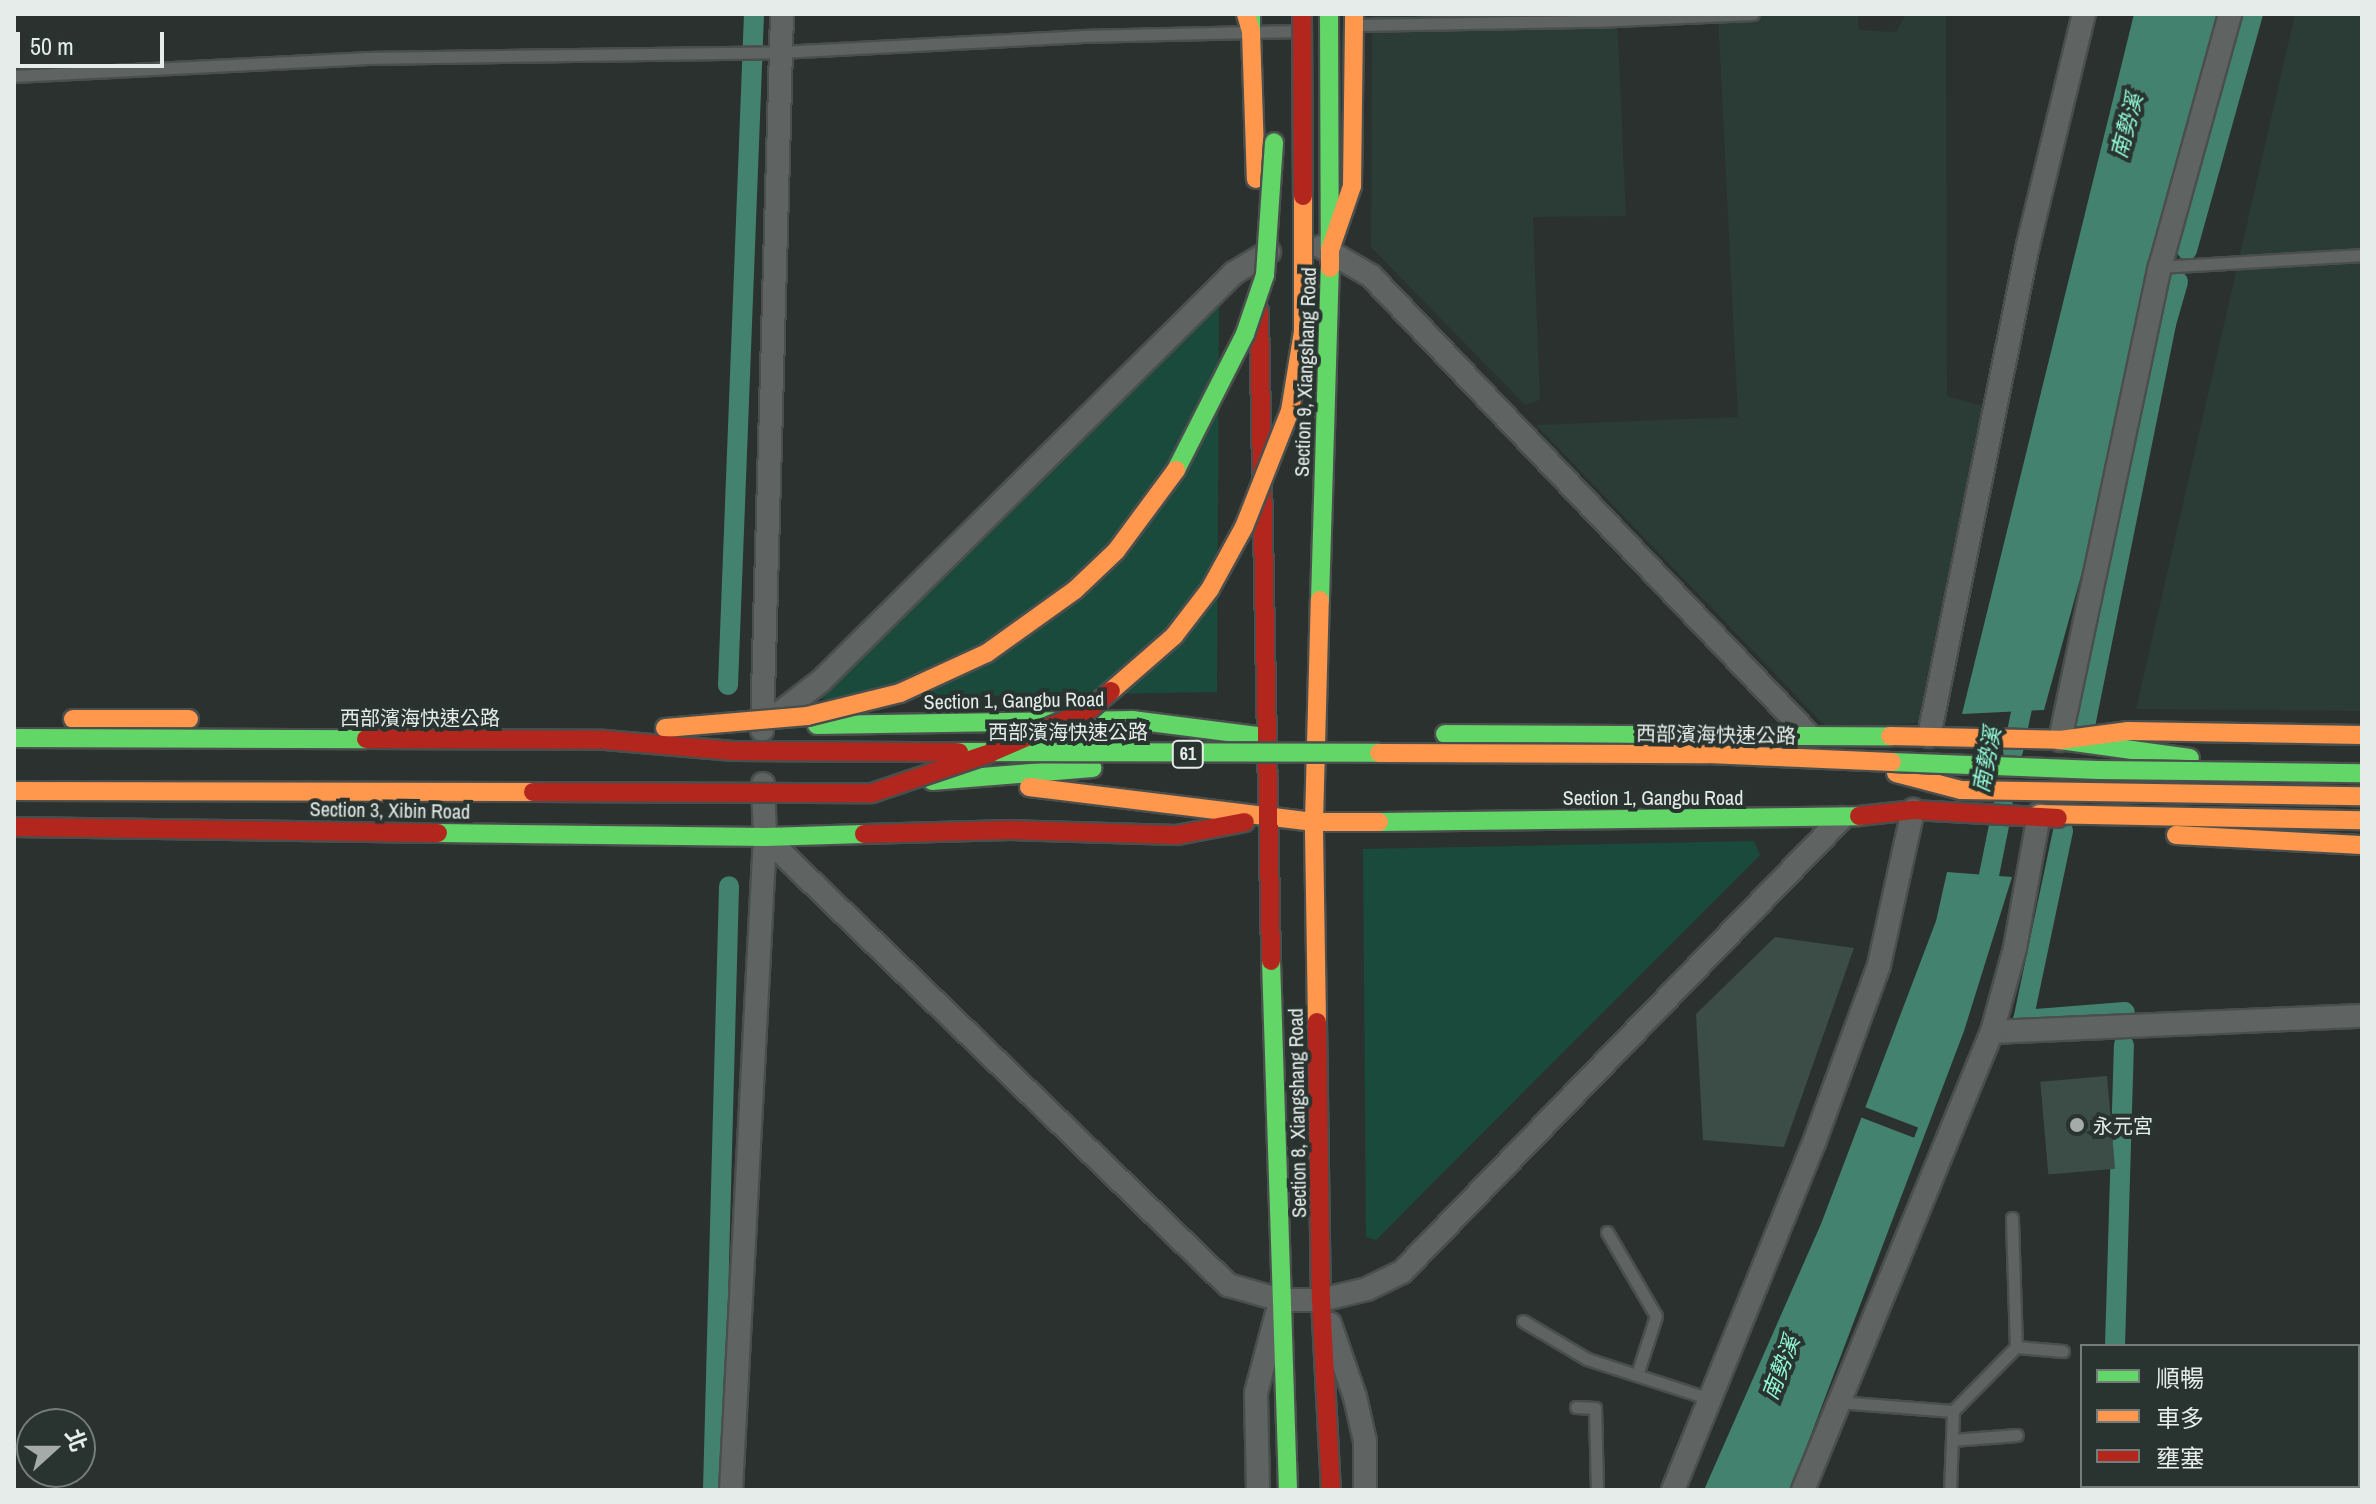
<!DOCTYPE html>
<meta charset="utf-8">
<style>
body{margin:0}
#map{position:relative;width:2376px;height:1504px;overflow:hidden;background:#2b312e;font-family:"Archivo Narrow","Noto Sans TC",sans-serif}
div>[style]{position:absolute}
.built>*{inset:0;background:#2b3b36}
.green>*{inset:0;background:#194a3c}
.water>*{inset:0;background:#43826f}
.pier>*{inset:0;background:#2b312e;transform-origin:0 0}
.canal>*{height:20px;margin:-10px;padding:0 10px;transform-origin:10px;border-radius:10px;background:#43826f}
.building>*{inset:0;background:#3c4c47;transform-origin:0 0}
.roads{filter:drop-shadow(2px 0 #4a4f4d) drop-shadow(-2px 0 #4a4f4d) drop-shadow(0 2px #4a4f4d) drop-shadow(0 -2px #4a4f4d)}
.lane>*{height:11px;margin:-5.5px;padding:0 5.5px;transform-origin:5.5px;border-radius:5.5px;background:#5f6361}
.street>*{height:22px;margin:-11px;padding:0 11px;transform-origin:11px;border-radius:11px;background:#5f6361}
.fast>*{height:18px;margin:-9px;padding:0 9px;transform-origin:9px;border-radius:9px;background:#63d668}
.slow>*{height:18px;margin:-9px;padding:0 9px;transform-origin:9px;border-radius:9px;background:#ff974d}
.jam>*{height:18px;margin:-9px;padding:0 9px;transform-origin:9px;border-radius:9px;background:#b3261e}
.bridges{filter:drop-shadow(2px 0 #4a4f4d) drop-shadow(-2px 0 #4a4f4d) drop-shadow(0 2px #4a4f4d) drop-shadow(0 -2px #4a4f4d)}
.fast-bridge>*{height:18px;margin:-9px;padding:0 9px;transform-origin:9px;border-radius:9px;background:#63d668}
.slow-bridge>*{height:18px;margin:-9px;padding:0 9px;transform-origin:9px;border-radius:9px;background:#ff974d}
.jam-bridge>*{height:18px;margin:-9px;padding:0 9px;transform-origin:9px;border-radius:9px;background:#b3261e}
.dots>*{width:22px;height:22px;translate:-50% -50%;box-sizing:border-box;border:4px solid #29332f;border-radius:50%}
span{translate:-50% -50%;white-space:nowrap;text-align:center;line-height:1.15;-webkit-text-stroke:8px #29332f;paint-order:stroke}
.shield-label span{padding:2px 6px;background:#29332f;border:2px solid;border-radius:6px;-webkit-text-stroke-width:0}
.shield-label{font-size:18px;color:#e5ece9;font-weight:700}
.street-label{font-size:20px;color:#e5ece9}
.poi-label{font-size:20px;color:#e5ece9}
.left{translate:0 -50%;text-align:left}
.water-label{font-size:22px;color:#94fbda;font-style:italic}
.frame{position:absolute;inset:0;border:16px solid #e5ece9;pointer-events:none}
.legend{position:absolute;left:2080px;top:1344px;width:280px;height:144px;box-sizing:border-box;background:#29332f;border:2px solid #747d79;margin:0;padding:10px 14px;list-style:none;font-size:24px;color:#e5ece9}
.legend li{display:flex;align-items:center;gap:16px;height:40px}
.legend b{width:40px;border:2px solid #747d79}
.north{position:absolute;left:16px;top:1408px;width:80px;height:80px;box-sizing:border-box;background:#29332f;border:2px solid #747d79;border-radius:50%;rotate:69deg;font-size:22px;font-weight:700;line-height:32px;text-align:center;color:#e5ece9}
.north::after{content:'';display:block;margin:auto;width:28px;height:36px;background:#a4aba8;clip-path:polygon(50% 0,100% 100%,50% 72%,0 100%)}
.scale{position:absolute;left:16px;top:32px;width:148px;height:36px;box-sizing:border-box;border:4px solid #e5ece9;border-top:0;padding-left:10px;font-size:24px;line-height:28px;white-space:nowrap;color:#e5ece9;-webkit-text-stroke:6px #29332f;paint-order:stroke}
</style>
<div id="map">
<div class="built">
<div style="clip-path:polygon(1372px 14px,1617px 14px,1626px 216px,1533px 217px,1540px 400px,1525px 405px,1371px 247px)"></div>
<div style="clip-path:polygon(1718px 14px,1858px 14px,1859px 30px,1896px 32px,1906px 14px,1946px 14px,1947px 396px,1983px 406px,1924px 722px,1830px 731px,1536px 425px,1738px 417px)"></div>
<div style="clip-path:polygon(2295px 14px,2362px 14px,2362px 711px,2136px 709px)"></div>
</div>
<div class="green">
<div style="clip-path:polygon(1207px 306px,1219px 308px,1217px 692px,819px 699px,814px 690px)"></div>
<div style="clip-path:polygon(1754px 841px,1760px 855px,1376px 1240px,1366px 1237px,1363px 849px)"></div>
</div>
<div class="water">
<div style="clip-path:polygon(2134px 14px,2236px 14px,2044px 710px,1962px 714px)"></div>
<div style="clip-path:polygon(1947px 872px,2012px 877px,1964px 1031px,1790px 1490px,1704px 1490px,1821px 1224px,1936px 921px)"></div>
</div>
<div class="pier">
<div style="left:1862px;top:1106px;width:60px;height:11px;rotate:21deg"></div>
</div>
<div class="canal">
<div style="left:2187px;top:250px;width:245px;rotate:-74.4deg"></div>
<div style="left:728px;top:685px;width:672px;rotate:-87.78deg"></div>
<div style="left:2085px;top:726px;width:410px;rotate:-78.6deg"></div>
<div style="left:2166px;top:324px;width:44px;rotate:-74.1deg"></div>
<div style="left:2013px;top:751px;width:68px;rotate:-78.2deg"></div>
<div style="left:2063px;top:831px;width:193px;rotate:101.9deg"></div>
<div style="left:2023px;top:1020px;width:102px;rotate:-4.5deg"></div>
<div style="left:1984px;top:900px;width:96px;rotate:-78.6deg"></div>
<div style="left:2115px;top:1346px;width:301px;rotate:-88.3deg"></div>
<div style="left:713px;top:1490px;width:604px;rotate:-88.48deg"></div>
<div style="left:2112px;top:1490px;width:4px;rotate:-90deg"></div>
</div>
<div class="building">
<div style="clip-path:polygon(1775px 937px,1854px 948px,1784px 1147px,1703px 1140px,1696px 1014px)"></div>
<div style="left:2107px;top:1076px;width:93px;height:67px;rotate:85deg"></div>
</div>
<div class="roads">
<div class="lane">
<div style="left:1357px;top:25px;width:237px;rotate:-1deg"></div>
<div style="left:1594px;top:21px;width:159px;rotate:-2.5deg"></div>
<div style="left:14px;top:76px;width:351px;rotate:-2.9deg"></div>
<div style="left:365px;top:58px;width:415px;rotate:-0.8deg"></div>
<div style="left:780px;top:52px;width:301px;rotate:-3deg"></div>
<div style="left:1081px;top:36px;width:215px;rotate:-1.3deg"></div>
<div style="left:2160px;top:267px;width:202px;rotate:-3.4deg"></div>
<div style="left:1607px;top:1232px;width:97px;rotate:59.7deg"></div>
<div style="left:1656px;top:1316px;width:62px;rotate:107.9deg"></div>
<div style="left:1523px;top:1321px;width:74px;rotate:30.7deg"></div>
<div style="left:1587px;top:1359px;width:129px;rotate:18deg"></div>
<div style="left:2016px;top:1347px;width:47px;rotate:4.9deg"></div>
<div style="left:1838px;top:1402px;width:115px;rotate:4.5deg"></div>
<div style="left:1576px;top:1407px;width:19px;rotate:3deg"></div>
<div style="left:1595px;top:1408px;width:82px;rotate:88.6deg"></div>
<div style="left:1952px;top:1440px;width:65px;rotate:-4.4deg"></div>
<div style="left:1950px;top:1490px;width:79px;rotate:-87.8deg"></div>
<div style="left:1953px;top:1411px;width:90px;rotate:-45.5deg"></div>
<div style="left:2016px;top:1347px;width:129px;rotate:-91.8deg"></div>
</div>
<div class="street">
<div style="left:1321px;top:247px;width:58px;rotate:30.1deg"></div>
<div style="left:1371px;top:276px;width:633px;rotate:46.34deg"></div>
<div style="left:777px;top:715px;width:56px;rotate:-37.7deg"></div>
<div style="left:821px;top:681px;width:581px;rotate:-44.65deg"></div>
<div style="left:1234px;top:273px;width:41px;rotate:-31deg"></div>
<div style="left:762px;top:730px;width:716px;rotate:-88.4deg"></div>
<div style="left:1929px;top:736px;width:501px;rotate:-78.6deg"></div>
<div style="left:2028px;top:245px;width:238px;rotate:-76.4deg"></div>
<div style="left:2060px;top:740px;width:483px;rotate:-78.1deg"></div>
<div style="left:2160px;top:267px;width:263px;rotate:-74.5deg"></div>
<div style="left:765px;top:837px;width:644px;rotate:44.06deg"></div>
<div style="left:1228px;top:1285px;width:55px;rotate:15.8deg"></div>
<div style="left:1281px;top:1300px;width:40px"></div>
<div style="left:1321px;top:1300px;width:47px;rotate:-13.4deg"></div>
<div style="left:1367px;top:1289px;width:39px;rotate:-26deg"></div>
<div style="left:1402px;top:1272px;width:632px;rotate:-45.9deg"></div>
<div style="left:1992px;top:1032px;width:370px;rotate:-2.5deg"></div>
<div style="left:1330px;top:1324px;width:77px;rotate:71.1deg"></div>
<div style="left:1355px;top:1397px;width:45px;rotate:77.2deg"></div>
<div style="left:1365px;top:1441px;width:49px;rotate:90deg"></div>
<div style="left:731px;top:1490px;width:654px;rotate:-87.02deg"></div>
<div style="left:765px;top:837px;width:53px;rotate:-92.2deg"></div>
<div style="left:1258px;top:1490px;width:97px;rotate:-91.2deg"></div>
<div style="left:1256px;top:1393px;width:83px;rotate:-75.3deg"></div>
<div style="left:1673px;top:1490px;width:375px;rotate:-67.9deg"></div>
<div style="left:1814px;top:1143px;width:189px;rotate:-69.9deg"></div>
<div style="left:1879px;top:965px;width:159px;rotate:-77.6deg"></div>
<div style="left:1803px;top:1490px;width:495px;rotate:-67.6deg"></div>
<div style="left:1992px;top:1032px;width:87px;rotate:-74.7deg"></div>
<div style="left:2015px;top:948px;width:136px;rotate:-79.8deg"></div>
</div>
<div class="fast">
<div style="left:1251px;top:14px;width:18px;rotate:90deg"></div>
<div style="left:1329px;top:14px;width:236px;rotate:89.8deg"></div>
<div style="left:1320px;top:600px;width:332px;rotate:-88.3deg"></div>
<div style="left:817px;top:725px;width:316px;rotate:-0.9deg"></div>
<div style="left:1133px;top:720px;width:134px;rotate:7.3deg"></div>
<div style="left:1445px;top:734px;width:445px;rotate:0.3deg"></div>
<div style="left:2060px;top:740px;width:131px;rotate:7.9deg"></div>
<div style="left:932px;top:781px;width:161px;rotate:-4.6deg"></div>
<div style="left:1379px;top:822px;width:480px;rotate:-0.7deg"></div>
<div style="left:438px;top:833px;width:327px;rotate:0.7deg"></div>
<div style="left:765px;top:837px;width:99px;rotate:-1.7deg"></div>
<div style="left:1271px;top:961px;width:529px;rotate:88.16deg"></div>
</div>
<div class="slow">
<div style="left:1246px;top:14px;width:19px;rotate:74deg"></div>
<div style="left:1251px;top:32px;width:147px;rotate:88.1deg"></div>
<div style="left:1330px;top:268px;width:18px;rotate:-90deg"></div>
<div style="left:1330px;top:250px;width:68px;rotate:-71deg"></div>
<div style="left:1352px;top:186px;width:172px;rotate:-89.3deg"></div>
<div style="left:73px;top:719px;width:116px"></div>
<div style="left:1890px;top:736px;width:170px;rotate:1.3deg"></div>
<div style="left:2060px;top:740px;width:69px;rotate:-7.5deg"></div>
<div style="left:2128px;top:731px;width:234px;rotate:1deg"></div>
<div style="left:1896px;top:773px;width:67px;rotate:14.7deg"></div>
<div style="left:1961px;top:790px;width:401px;rotate:0.9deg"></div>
<div style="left:1029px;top:787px;width:287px;rotate:7deg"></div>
<div style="left:1314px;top:822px;width:65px"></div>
<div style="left:2039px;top:814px;width:323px;rotate:1.1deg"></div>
<div style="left:2176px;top:835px;width:186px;rotate:3.1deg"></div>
<div style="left:1317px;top:1022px;width:200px;rotate:-90.9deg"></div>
<div style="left:1314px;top:822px;width:222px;rotate:-88.5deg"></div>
</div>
<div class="jam">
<div style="left:1259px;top:311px;width:650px;rotate:88.94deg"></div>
<div style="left:1859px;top:816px;width:54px;rotate:-6.3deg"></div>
<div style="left:1913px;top:810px;width:145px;rotate:3.2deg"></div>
<div style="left:14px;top:827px;width:424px;rotate:0.8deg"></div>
<div style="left:864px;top:834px;width:146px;rotate:-1.6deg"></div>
<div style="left:1010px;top:830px;width:167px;rotate:1.7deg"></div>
<div style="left:1177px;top:835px;width:69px;rotate:-10.8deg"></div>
<div style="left:1317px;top:1022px;width:278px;rotate:89.2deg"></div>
<div style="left:1321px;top:1300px;width:190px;rotate:87deg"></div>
</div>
</div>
<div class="bridges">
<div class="fast-bridge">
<div style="left:1176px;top:470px;width:153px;rotate:-63.1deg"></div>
<div style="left:1245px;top:334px;width:62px;rotate:-71.3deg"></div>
<div style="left:1265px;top:275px;width:133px;rotate:-86.1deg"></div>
<div style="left:14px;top:738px;width:352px;rotate:0.2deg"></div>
<div style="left:959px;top:752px;width:420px;rotate:0.1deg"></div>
<div style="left:1892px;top:762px;width:206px;rotate:2.2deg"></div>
<div style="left:2098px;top:770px;width:264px;rotate:0.7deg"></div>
</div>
<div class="slow-bridge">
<div style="left:1111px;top:691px;width:84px;rotate:-41.1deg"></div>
<div style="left:1174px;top:636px;width:59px;rotate:-52.5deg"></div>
<div style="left:1210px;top:589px;width:71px;rotate:-61.3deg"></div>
<div style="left:1244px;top:527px;width:125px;rotate:-68.4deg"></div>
<div style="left:1290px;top:411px;width:80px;rotate:-80.7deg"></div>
<div style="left:1303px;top:332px;width:136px;rotate:-90deg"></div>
<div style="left:665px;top:728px;width:143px;rotate:-4.8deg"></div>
<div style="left:807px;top:716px;width:96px;rotate:-13.9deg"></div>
<div style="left:900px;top:693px;width:96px;rotate:-24.7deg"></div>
<div style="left:987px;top:653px;width:108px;rotate:-35.6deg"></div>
<div style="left:1075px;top:590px;width:57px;rotate:-43.6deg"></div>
<div style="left:1116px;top:551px;width:101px;rotate:-53.5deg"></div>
<div style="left:1379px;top:753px;width:329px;rotate:0.2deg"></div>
<div style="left:1708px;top:754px;width:184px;rotate:2.5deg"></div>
<div style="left:14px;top:791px;width:519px;rotate:0.11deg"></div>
</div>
<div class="jam-bridge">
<div style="left:1302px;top:14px;width:182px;rotate:89.7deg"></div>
<div style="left:366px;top:739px;width:239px;rotate:0.2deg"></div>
<div style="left:605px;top:740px;width:129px;rotate:4.9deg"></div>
<div style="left:734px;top:751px;width:225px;rotate:0.3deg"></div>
<div style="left:533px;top:792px;width:339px;rotate:0.2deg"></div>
<div style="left:872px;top:793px;width:125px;rotate:-18.7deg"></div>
<div style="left:990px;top:753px;width:108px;rotate:-23.5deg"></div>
<div style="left:1089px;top:710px;width:29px;rotate:-41deg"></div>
</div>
</div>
<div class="dots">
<div style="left:2077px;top:1125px;background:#a4aba8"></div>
</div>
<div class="shield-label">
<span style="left:1188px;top:754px">61</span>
</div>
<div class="street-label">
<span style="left:1305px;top:372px;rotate:-88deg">Section 9, Xiangshang Road</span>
<span style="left:1014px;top:700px;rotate:-1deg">Section 1, Gangbu Road</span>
<span style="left:420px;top:717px">西部濱海快速公路</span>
<span style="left:1068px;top:731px">西部濱海快速公路</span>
<span style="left:1716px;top:734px;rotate:1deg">西部濱海快速公路</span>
<span style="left:1653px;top:797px">Section 1, Gangbu Road</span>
<span style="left:390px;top:810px;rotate:1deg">Section 3, Xibin Road</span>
<span style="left:1297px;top:1113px;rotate:-91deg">Section 8, Xiangshang Road</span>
</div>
<div class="poi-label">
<span class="left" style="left:2093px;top:1125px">永元宮</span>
</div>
<div class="water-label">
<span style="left:2127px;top:126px;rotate:-75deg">南勢溪</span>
<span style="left:1987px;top:760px;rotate:-79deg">南勢溪</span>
<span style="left:1781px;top:1368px;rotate:-69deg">南勢溪</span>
</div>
<div class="frame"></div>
<ul class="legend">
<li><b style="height:10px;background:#63d668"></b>順暢</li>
<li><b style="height:10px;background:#ff974d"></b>車多</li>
<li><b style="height:10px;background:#b3261e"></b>壅塞</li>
</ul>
<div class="north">北</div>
<div class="scale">50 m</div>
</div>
